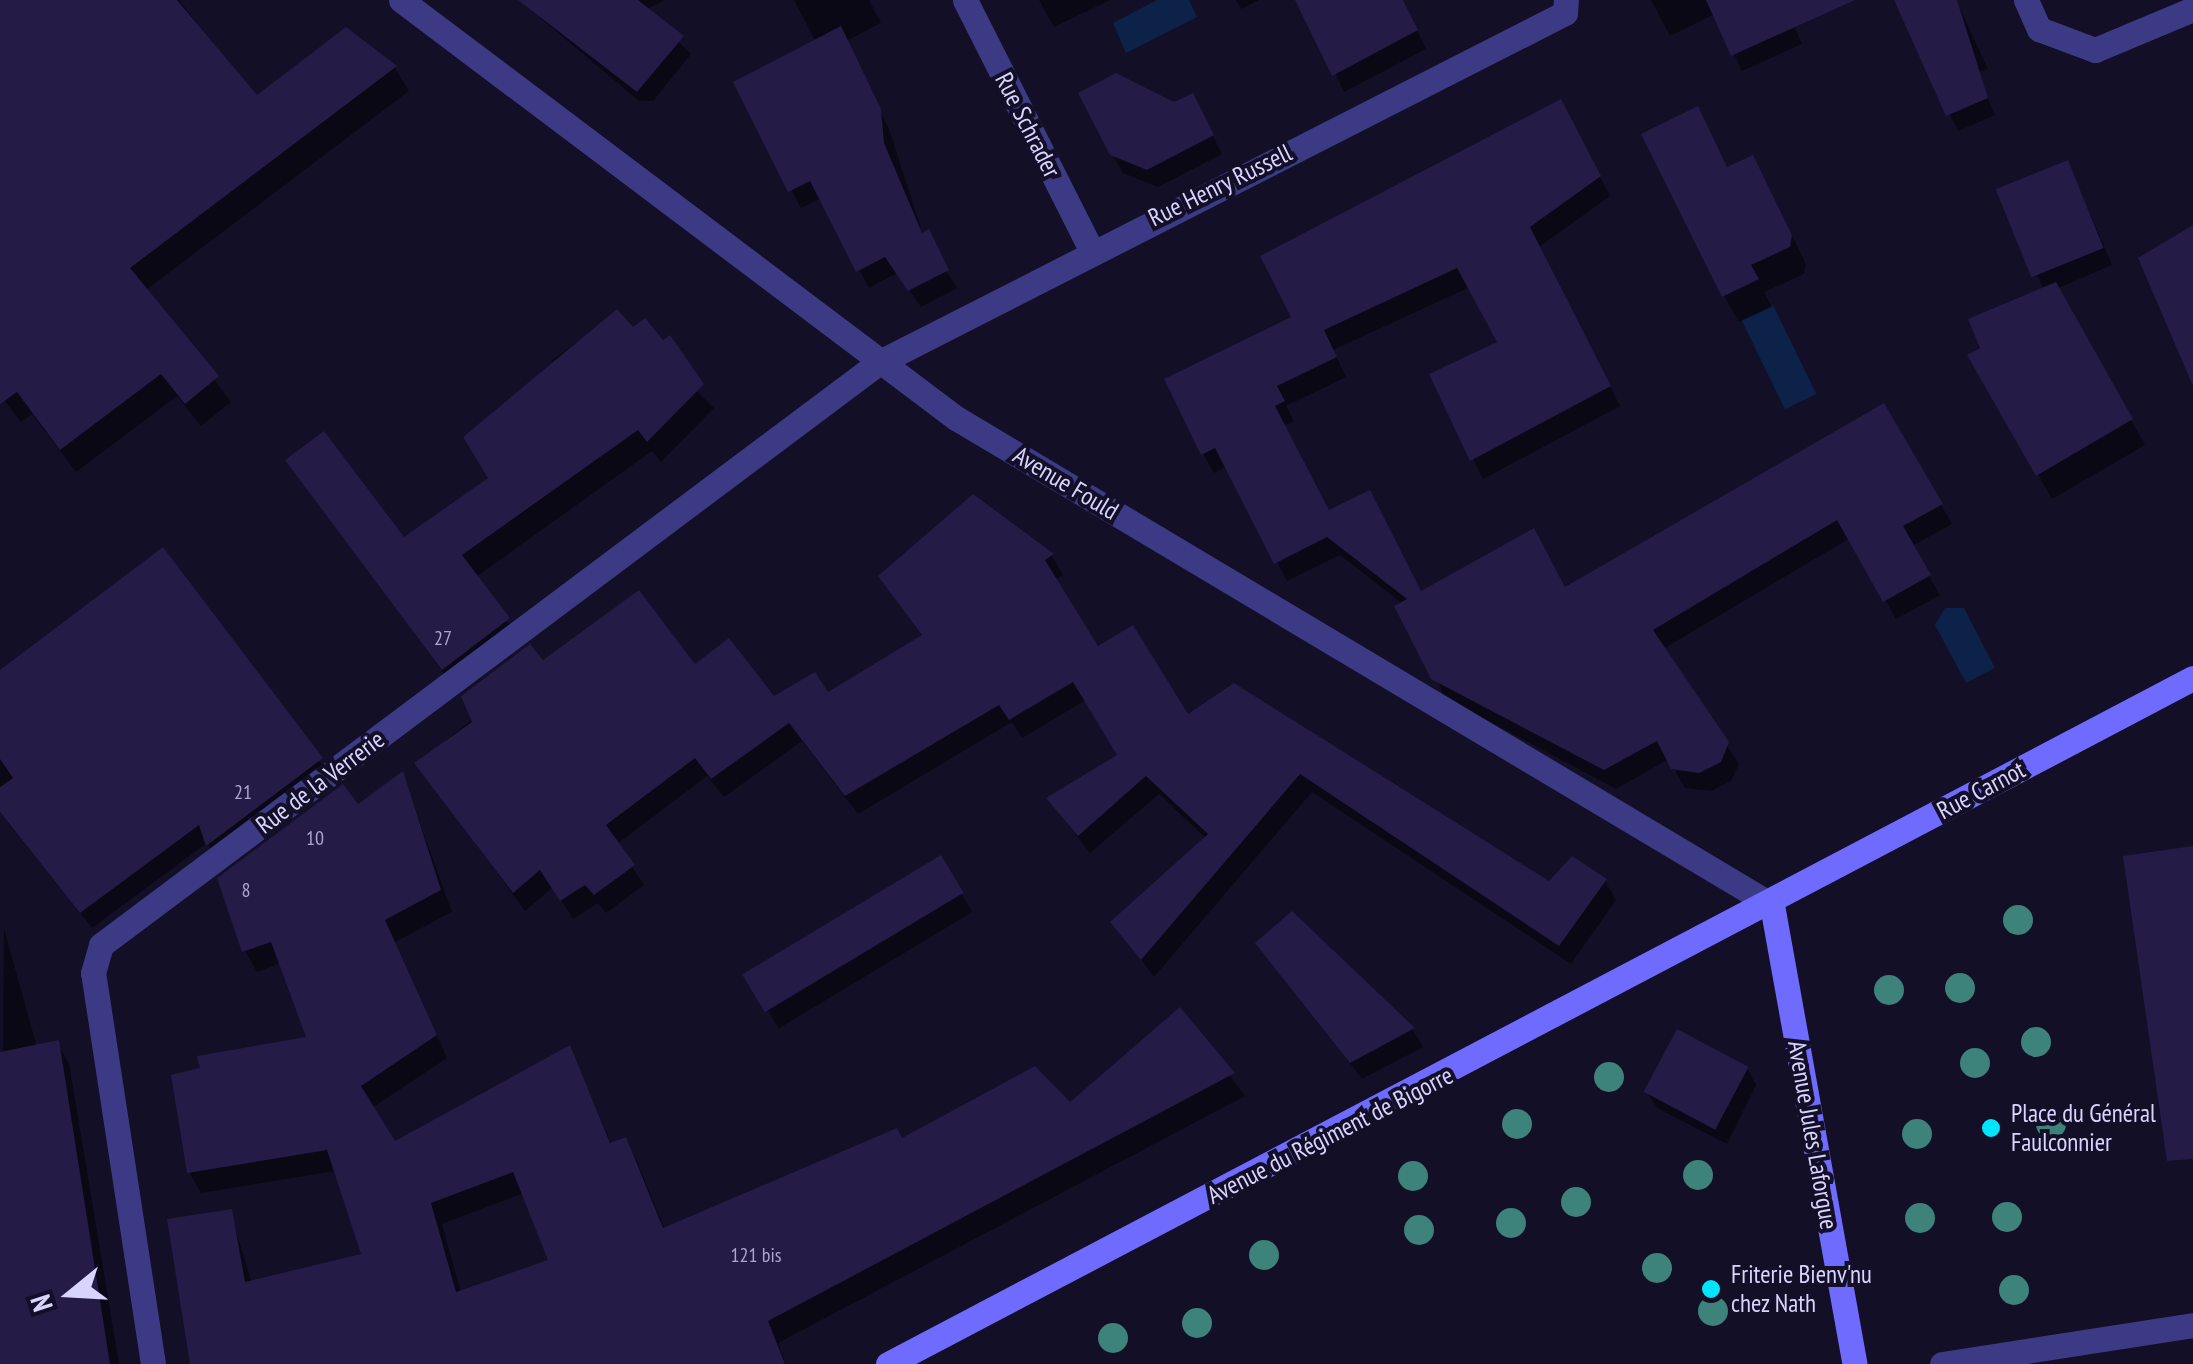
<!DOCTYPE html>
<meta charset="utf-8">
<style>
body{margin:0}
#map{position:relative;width:2193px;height:1364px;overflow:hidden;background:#130f26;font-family:"PT Sans Narrow",sans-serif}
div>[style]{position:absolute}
.water>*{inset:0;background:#0c2248;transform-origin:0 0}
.shadow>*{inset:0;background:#0007;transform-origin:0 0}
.building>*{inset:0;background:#241b47;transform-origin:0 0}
.lane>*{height:25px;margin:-12.5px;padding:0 12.5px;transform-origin:12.5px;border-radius:12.5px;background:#3d3a85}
.street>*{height:25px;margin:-12.5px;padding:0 12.5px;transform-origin:12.5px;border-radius:12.5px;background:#3d3a85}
.secondary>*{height:25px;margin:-12.5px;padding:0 12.5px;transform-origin:12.5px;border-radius:12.5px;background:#6f6bff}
.trees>*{width:30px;height:30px;margin:-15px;border-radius:50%;background:#3d827b}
.dots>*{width:28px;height:28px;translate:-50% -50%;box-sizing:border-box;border:5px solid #130f26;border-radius:50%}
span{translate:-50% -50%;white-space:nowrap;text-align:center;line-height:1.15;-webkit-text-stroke:8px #130f26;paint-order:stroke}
.number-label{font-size:20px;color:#aca6d1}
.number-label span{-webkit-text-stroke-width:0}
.street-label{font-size:25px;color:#d9d4ff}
.poi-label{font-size:25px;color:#d9d4ff}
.left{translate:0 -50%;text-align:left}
.north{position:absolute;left:20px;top:1244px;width:100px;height:100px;-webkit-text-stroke:8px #130f26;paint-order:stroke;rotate:252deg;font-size:28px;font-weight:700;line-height:40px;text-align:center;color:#d9d4ff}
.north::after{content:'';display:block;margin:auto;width:35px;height:45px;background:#d9d4ff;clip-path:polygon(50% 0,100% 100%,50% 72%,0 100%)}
</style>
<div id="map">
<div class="water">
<div style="clip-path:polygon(1157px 0,1189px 0,1197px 17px,1126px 53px,1113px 23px)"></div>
<div style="left:1773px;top:305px;width:99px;height:35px;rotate:64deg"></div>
<div style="clip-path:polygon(1945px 608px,1964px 608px,1995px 668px,1966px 683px,1935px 625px)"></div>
</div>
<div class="shadow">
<div style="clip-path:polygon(8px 0,179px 0,256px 99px,346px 30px,395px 68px,409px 91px,146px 290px,231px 402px,201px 426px,177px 396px,76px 472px,32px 414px,21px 422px,0 395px,0 6px)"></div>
<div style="clip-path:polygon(519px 0,664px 0,646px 10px,691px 54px,653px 101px,639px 101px)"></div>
<div style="clip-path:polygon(794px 0,869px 0,881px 23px,846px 41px,889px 129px,923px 235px,957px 288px,921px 307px,897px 273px,869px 288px,821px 198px,801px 208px,791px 190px,816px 42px)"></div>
<div style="clip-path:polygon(1039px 0,1110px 0,1054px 27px)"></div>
<div style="clip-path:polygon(1236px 0,1259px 0,1241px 9px)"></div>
<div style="clip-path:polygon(1302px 0,1402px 0,1426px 49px,1344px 92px)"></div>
<div style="clip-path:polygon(1651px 0,1783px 0,1802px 44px,1742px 71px,1715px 14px,1670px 36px)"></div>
<div style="clip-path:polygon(1894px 0,1956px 0,1988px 69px,1977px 73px,1995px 115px,1958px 131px)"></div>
<div style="clip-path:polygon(1174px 105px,1202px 114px,1222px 154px,1158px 187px,1123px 173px,1112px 154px)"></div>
<div style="clip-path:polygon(1571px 121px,1610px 196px,1539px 247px,1620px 406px,1483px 479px,1433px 375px,1501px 343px,1470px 287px,1333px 350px,1346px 377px,1286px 406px,1294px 421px,1283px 426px,1329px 512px,1421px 594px,1565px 590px,1884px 406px,1952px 524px,1912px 546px,1940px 595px,1896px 619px,1850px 538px,1663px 649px,1739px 764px,1731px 781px,1711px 791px,1685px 788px,1669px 759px,1616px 789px,1445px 698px,1403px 604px,1340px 555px,1287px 581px,1227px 466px,1214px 473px,1203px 454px,1294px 318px)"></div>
<div style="clip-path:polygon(1728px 169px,1767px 184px,1806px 264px,1804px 274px,1764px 292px,1772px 307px,1739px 322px,1724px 296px)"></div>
<div style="clip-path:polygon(2076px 180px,2112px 265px,2056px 289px,2145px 445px,2052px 499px,1970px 356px,2044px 290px,2000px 193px)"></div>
<div style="clip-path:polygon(617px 313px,714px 408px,661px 462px,652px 451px,476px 577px,521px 642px,456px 690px,289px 460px,403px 541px,491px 479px,555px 369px,551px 361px)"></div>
<div style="clip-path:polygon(973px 498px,1052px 556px,1063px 575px,1055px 580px,1097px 649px,1187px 717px,1549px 884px,1605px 881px,1616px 900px,1571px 964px,1312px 792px,1154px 977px,1114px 922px,1207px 839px,1159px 794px,1090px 853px,1049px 799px,1120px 756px,1086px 700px,1022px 738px,1012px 722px,858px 814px,802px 741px,724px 797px,707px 776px,617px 844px,644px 885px,606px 913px,598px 903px,573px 919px,553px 887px,525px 911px,417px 763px,542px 664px,695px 667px,773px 700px,827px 695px,923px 637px,881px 577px)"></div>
<div style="clip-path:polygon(162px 551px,331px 777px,218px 862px,207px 843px,92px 928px,0 813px,0 695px)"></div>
<div style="clip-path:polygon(evenodd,402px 774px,452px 912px,395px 942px,447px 1058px,372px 1108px,395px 1144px,569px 1048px,612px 1145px,625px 1140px,637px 1161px,665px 1230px,901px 1141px,1070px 1105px,1180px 1010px,1245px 1096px,778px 1343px,786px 1364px,193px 1364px,230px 1212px,252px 1283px,364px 1256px,336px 1171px,201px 1193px,189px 1172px,310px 1039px,281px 963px,257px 972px,245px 951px,358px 808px,402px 774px,524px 1193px,552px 1261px,461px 1293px,442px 1224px,524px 1193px)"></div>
<div style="left:940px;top:858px;width:63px;height:226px;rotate:59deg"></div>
<div style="clip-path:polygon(1292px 914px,1413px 1030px,1423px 1047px,1362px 1079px,1258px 943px)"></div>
<div style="clip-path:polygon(4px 929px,37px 1047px,57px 1043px,69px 1063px,119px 1364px,0 1364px)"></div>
<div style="clip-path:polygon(1747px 1068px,1756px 1085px,1727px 1144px,1657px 1108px,1647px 1092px)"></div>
</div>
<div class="building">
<div style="clip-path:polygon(0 0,177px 0,257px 95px,346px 27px,397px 66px,130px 268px,219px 376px,185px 404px,161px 374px,60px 450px,17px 392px,0 404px)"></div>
<div style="clip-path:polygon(518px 0,638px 0,684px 36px,637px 92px)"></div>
<div style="clip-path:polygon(1295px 0,1403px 0,1418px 30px,1332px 76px)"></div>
<div style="clip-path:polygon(1706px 0,1855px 0,1731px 56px)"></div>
<div style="clip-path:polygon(1894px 0,1957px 0,1988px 98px,1946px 116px)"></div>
<div style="clip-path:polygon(841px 26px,881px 109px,884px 143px,922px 233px,929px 229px,949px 270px,908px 291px,885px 257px,856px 272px,810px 181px,788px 192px,733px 82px)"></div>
<div style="clip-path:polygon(1116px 73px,1174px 102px,1193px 93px,1214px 135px,1147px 170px,1110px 155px,1078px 93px)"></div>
<div style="clip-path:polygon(1561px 99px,1601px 176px,1530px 227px,1611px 386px,1470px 461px,1429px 374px,1497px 342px,1457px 268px,1324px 330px,1337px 357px,1277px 386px,1285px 401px,1275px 406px,1329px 510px,1370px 490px,1421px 591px,1534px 528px,1565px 587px,1884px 403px,1943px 504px,1903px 526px,1931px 575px,1883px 602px,1837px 520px,1653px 630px,1729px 742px,1721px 762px,1699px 773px,1671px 769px,1657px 741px,1604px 770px,1431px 679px,1394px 606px,1407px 599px,1327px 537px,1274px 564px,1215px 448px,1201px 455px,1164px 379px,1291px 317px,1260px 256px)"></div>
<div style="clip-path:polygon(1698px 106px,1727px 167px,1753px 155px,1792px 235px,1790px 247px,1751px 265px,1759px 279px,1722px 297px,1641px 134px)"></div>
<div style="left:2068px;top:160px;width:95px;height:78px;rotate:68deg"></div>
<div style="clip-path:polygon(2193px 225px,2193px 386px,2138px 258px)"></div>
<div style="clip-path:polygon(2056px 282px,2133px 419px,2036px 476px,1967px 355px,1980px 348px,1968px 319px)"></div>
<div style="clip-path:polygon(617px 309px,633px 327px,645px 318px,663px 340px,670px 335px,704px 384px,647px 442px,638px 430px,462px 555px,510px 618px,442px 670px,285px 460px,324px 431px,404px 537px,488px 478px,463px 437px)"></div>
<div style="clip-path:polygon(973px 494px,1054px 554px,1045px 560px,1098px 646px,1133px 625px,1188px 714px,1234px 683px,1549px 881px,1572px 856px,1607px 879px,1559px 946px,1300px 774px,1141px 960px,1110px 922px,1208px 834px,1146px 776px,1078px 836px,1046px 798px,1117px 755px,1073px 682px,1009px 720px,999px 705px,845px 796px,789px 723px,711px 779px,695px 758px,606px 825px,635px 865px,594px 895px,585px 885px,560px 901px,540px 870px,513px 893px,414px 763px,472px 722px,461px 696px,530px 644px,543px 660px,639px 590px,695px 664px,729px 638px,774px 696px,815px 672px,828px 692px,922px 635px,878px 576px)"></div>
<div style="clip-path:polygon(163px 547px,323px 758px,206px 846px,199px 825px,80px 913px,0 812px,0 787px,13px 778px,0 759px,0 670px)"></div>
<div style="clip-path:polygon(evenodd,403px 771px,441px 890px,385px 920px,437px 1035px,361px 1086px,395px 1141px,570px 1045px,610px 1143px,626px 1137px,663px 1228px,897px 1128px,902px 1138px,1035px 1066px,1070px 1102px,1180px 1007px,1235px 1073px,768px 1321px,785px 1364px,190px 1364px,167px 1219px,232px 1209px,245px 1282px,361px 1254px,327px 1150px,187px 1173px,171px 1075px,200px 1068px,197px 1056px,306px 1037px,271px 942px,242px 952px,217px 878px,343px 784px,358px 804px,403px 771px,513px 1172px,548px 1260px,456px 1292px,431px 1203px,513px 1172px)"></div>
<div style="clip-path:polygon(2193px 846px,2193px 1159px,2167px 1161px,2123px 856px)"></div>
<div style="left:941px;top:855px;width:44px;height:232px;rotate:59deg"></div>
<div style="clip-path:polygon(1292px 911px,1415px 1028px,1350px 1063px,1255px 943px)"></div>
<div style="left:1677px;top:1029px;width:81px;height:71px;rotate:28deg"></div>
<div style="clip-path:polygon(59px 1040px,110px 1364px,0 1364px,0 1052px)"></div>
</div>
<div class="lane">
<div style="left:1942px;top:1364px;width:254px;rotate:-8.8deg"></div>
</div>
<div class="street">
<div style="left:401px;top:0;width:695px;rotate:36.99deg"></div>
<div style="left:956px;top:418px;width:950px;rotate:30.83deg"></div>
<div style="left:965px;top:0;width:279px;rotate:63.2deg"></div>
<div style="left:2026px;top:0;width:32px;rotate:66deg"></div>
<div style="left:2039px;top:29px;width:60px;rotate:20.6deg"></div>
<div style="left:2095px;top:50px;width:106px;rotate:-22.7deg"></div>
<div style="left:153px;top:1364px;width:396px;rotate:-98.7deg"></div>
<div style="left:93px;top:973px;width:29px;rotate:-74deg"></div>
<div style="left:101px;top:945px;width:971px;rotate:-36.83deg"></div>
<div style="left:878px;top:363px;width:771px;rotate:-27deg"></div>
<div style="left:1565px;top:13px;width:13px;rotate:-86deg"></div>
</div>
<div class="secondary">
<div style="left:1772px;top:905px;width:466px;rotate:79.8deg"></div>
<div style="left:888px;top:1364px;width:1474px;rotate:-27.73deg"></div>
</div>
<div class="trees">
<div style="left:2018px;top:920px"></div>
<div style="left:1960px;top:988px"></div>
<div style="left:1889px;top:990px"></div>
<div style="left:2036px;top:1042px"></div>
<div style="left:1975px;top:1063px"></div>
<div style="left:1609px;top:1077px"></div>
<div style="left:1517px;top:1124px"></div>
<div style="left:2051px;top:1124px"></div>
<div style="left:1917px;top:1134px"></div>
<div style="left:1698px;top:1175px"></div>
<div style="left:1413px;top:1176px"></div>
<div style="left:1576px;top:1202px"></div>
<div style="left:2007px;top:1217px"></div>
<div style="left:1920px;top:1218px"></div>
<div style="left:1511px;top:1223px"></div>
<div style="left:1419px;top:1230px"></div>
<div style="left:1264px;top:1255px"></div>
<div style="left:1657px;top:1268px"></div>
<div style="left:2014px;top:1290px"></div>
<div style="left:1713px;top:1311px"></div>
<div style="left:1197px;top:1323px"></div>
<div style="left:1113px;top:1338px"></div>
</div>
<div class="dots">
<div style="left:1991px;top:1128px;background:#00e5ff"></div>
<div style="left:1711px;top:1289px;background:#00e5ff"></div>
</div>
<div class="number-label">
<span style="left:443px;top:638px">27</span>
<span style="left:243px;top:792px">21</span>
<span style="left:315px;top:838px">10</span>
<span style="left:246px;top:890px">8</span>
<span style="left:756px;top:1255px">121 bis</span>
</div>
<div class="street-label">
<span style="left:1028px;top:125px;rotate:63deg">Rue Schrader</span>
<span style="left:1220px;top:185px;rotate:-26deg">Rue Henry Russell</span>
<span style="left:1066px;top:483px;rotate:31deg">Avenue Fould</span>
<span style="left:320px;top:782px;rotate:-37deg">Rue de la Verrerie</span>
<span style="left:1981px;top:790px;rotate:-28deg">Rue Carnot</span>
<span style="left:1330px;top:1135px;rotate:-27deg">Avenue du Régiment de Bigorre</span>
<span style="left:1813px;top:1135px;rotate:80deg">Avenue Jules Laforgue</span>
</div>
<div class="poi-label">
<span class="left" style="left:2011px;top:1128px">Place du Général<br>Faulconnier</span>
<span class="left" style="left:1731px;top:1289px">Friterie Bienv'nu<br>chez Nath</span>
</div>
<div class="north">N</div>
</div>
